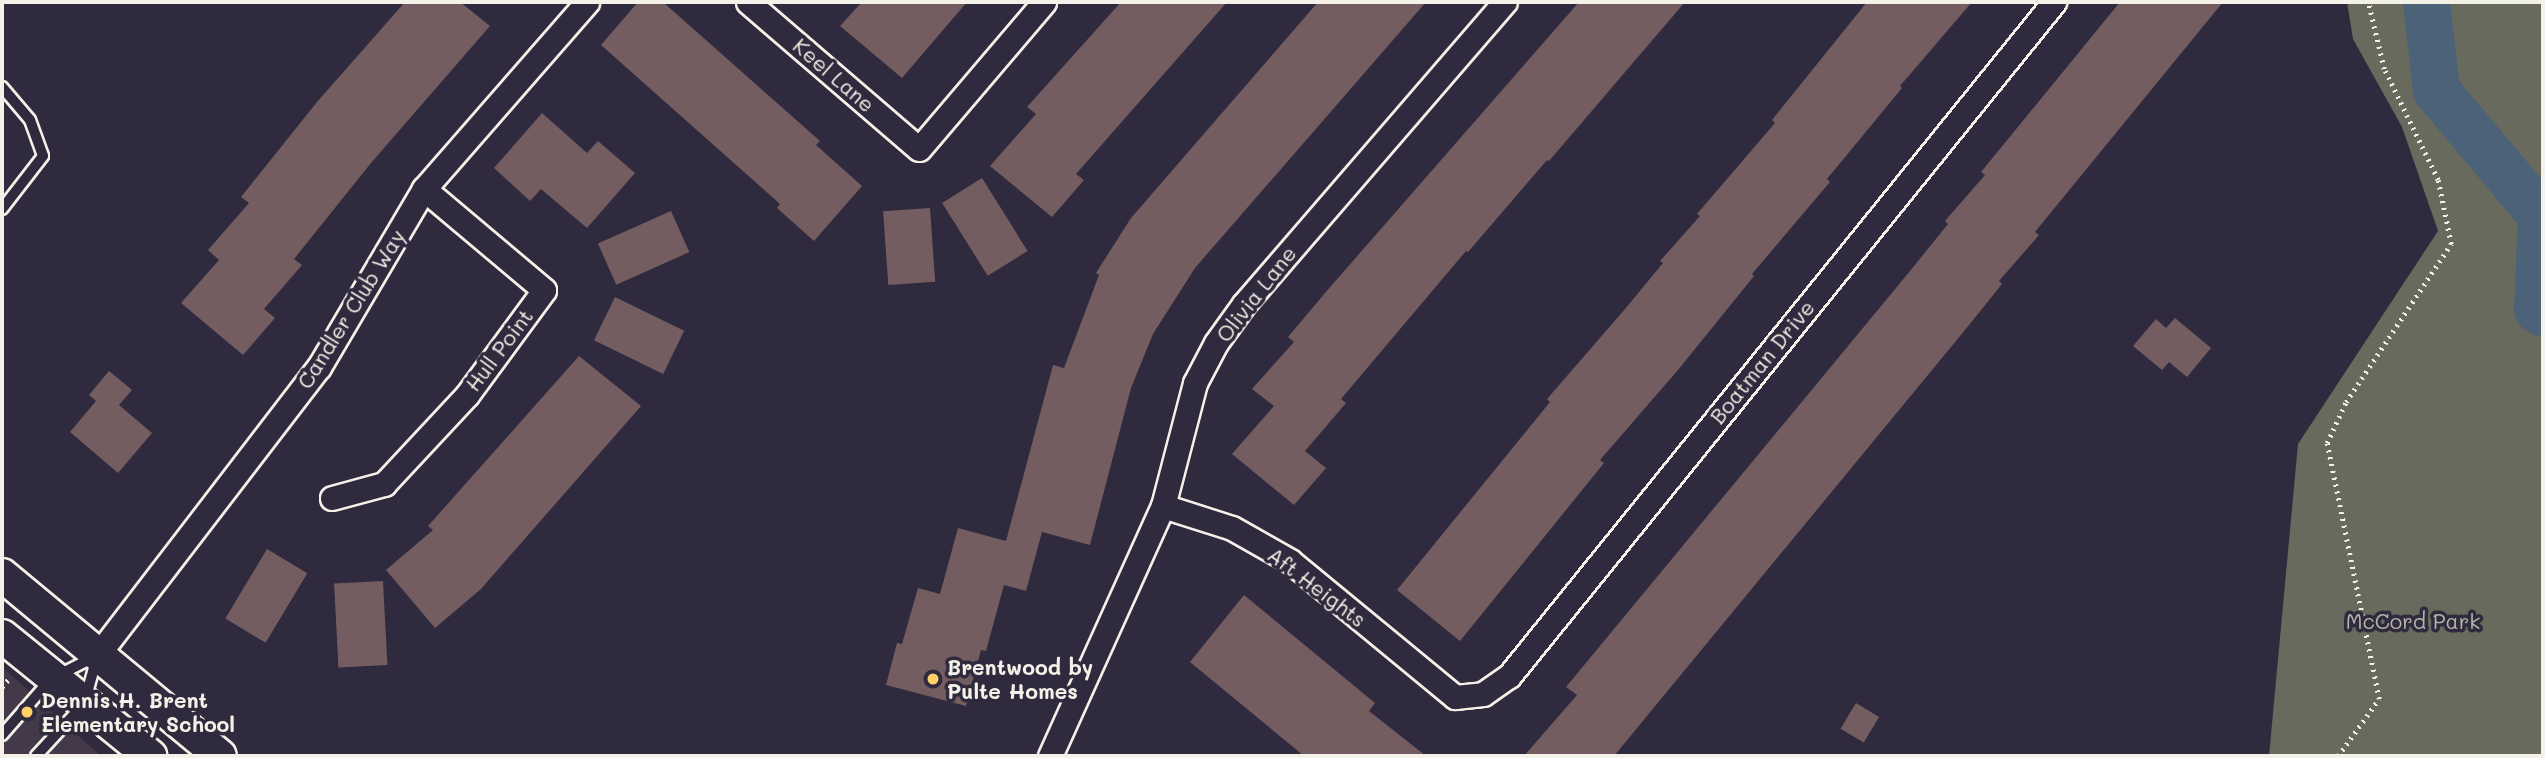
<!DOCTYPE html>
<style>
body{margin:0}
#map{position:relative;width:2545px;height:758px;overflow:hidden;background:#2f2a3d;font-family:Mali,sans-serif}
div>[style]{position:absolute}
.built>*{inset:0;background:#433948}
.green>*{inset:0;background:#676a5c}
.river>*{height:47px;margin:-23.5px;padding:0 23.5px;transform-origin:23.5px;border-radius:23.5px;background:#4c6278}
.building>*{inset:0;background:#735d60;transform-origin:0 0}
.path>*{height:4.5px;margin-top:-2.25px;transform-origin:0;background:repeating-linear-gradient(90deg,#f4f1e8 0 2px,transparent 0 7px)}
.roads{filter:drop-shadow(2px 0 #f4f1e8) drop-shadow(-2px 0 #f4f1e8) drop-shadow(0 2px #f4f1e8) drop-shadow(0 -2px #f4f1e8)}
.lane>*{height:10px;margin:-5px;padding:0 5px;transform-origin:5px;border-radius:5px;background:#2f2a3d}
.street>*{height:23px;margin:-11.5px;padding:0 11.5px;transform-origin:11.5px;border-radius:11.5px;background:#2f2a3d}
.secondary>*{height:32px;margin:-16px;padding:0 16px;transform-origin:16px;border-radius:16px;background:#2f2a3d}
.dots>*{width:19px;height:19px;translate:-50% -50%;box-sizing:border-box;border:4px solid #2f2a3d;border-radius:50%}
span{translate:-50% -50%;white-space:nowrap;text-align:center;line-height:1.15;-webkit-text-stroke:7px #2f2a3d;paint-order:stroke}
.street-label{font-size:21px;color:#f4f1e8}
.park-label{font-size:21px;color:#b5b4a9}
.poi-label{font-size:21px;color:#f4f1e8;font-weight:700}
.left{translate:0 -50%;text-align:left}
.frame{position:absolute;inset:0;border:4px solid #f4f1e8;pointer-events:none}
</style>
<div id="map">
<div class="built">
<div style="clip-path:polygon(2px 667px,101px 756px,2px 756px)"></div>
</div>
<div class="green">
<div style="clip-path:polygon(2347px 2px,2543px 2px,2543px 756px,2269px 756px,2298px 444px,2438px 231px,2402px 127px,2353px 39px)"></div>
</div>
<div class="river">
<div style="left:2426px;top:2px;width:89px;rotate:83.5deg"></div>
<div style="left:2436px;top:90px;width:163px;rotate:50deg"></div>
<div style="left:2541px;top:215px;width:94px;rotate:92.4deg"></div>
<div style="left:2537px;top:309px;width:7px;rotate:34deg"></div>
</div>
<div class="building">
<div style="clip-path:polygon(405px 2px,460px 2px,490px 26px,371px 163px,294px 259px,302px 265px,264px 309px,275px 318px,243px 355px,181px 303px,219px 260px,208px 250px,249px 203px,241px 197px,317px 102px)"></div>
<div style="clip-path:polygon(638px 2px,663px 2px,820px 141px,816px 145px,862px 186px,814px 241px,777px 208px,780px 204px,601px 45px)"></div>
<div style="clip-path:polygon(862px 2px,967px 2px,902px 78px,840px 26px)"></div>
<div style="clip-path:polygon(1121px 2px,1227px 2px,1076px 174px,1084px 180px,1052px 217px,990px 166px,1036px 114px,1027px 107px)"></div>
<div style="clip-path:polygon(1318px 2px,1426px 2px,1195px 268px,1153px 334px,1131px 388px,1090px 545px,1042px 532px,1026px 591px,1004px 585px,986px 651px,981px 650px,966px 706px,886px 685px,897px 643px,902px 644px,918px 588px,940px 594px,958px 528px,1006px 541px,1053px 365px,1064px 368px,1099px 275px,1096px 273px,1131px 218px)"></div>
<div style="clip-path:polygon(1579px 2px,1685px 2px,1549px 161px,1547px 160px,1468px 252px,1466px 251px,1341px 399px,1346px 403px,1305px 451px,1326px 468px,1294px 505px,1232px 454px,1274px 406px,1252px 389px,1294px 342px,1288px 337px,1325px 293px)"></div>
<div style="clip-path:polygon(1867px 2px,1972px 2px,1900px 86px,1902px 88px,1827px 179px,1830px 182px,1752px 274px,1754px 276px,1678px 370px,1600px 460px,1604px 463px,1460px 641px,1397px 590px,1550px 402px,1547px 399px,1625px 309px,1663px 263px,1660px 261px,1700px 216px,1697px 214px,1775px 123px,1772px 120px)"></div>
<div style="clip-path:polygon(2120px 2px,2223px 2px,2035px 232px,2039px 235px,1999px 281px,2002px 284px,1965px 330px,1614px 756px,1524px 756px,1577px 695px,1566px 687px,1910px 271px,1948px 224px,1945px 221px,1985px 175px,1981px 172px)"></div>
<div style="clip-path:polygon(542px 113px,587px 153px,598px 141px,635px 173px,587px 228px,541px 189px,530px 201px,494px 168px)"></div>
<div style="left:982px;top:178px;width:86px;height:47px;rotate:58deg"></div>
<div style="left:930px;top:208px;width:74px;height:47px;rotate:86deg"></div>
<div style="left:671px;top:211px;width:45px;height:80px;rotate:66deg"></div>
<div style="left:615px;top:297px;width:77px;height:48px;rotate:26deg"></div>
<div style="clip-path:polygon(2175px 318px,2211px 348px,2187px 377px,2169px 362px,2162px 370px,2133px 346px,2156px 319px,2166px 328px)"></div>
<div style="clip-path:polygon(579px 356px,641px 406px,481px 589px,435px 628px,386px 570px,433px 530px,428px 526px)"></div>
<div style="clip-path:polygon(109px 371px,132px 390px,119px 405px,152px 433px,118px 473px,70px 432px,96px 401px,89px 395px)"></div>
<div style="left:267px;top:549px;width:47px;height:81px;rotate:31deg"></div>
<div style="left:383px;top:581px;width:84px;height:49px;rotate:87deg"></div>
<div style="clip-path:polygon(1244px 595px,1375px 703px,1369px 711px,1426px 756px,1304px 756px,1190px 662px)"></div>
<div style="left:1856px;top:703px;width:27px;height:30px;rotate:31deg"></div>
</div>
<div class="path">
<div style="left:2px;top:687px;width:13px;rotate:-51deg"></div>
<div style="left:2338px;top:756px;width:70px;rotate:-54.3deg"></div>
<div style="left:2379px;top:699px;width:261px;rotate:-101.5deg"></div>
<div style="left:2327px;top:443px;width:45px;rotate:-65.1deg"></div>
<div style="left:2346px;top:402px;width:190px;rotate:-56.4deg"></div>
<div style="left:2451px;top:244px;width:65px;rotate:-101.5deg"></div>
<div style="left:2438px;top:180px;width:123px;rotate:-115.9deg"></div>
<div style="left:2384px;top:69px;width:69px;rotate:-103.4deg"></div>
</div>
<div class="roads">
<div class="lane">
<div style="left:2px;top:87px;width:43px;rotate:49.7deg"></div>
<div style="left:30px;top:120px;width:38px;rotate:70deg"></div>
<div style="left:43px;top:156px;width:67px;rotate:127.7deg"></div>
<div style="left:2px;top:735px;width:74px;rotate:-48.8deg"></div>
<div style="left:51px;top:679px;width:48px;rotate:-27.1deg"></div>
<div style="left:36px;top:756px;width:71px;rotate:-47.3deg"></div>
<div style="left:84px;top:704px;width:49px;rotate:-74.5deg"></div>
</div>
<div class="street">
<div style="left:748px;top:2px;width:225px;rotate:40.7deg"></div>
<div style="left:919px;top:149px;width:193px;rotate:-49.6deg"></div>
<div style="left:332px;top:498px;width:54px;rotate:-15.1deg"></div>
<div style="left:384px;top:484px;width:122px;rotate:-47deg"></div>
<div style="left:467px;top:395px;width:130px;rotate:-53.7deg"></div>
<div style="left:544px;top:290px;width:157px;rotate:-139.9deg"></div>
<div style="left:1163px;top:506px;width:72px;rotate:17.7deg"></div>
<div style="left:1232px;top:528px;width:67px;rotate:29.6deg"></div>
<div style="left:1290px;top:561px;width:214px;rotate:39.5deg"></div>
<div style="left:1455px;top:697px;width:28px;rotate:-6deg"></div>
<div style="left:1483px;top:694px;width:32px;rotate:-35deg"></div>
<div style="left:1509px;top:676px;width:867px;rotate:-51.04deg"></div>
<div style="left:97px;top:656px;width:364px;rotate:-52.5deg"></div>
<div style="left:319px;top:367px;width:207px;rotate:-59.5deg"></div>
<div style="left:424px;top:189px;width:248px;rotate:-48.9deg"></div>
<div style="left:1050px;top:756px;width:274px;rotate:-65.7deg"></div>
<div style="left:1163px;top:506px;width:127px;rotate:-75.4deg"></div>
<div style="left:1195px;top:383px;width:45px;rotate:-62.3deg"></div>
<div style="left:1216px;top:343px;width:48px;rotate:-54.3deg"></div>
<div style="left:1244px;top:304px;width:399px;rotate:-49.2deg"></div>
</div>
<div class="secondary">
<div style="left:2px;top:575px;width:283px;rotate:39.7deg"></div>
<div style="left:2px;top:636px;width:191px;rotate:39deg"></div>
</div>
</div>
<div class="dots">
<div style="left:933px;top:679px;background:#ffd166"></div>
<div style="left:27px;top:712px;background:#ffd166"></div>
</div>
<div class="street-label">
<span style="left:834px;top:75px;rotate:41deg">Keel Lane</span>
<span style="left:1256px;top:294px;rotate:-52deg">Olivia Lane</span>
<span style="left:351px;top:309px;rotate:-58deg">Candler Club Way</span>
<span style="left:499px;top:350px;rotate:-53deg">Hull Point</span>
<span style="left:1762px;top:362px;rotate:-51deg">Boatman Drive</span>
<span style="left:1317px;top:587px;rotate:37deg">Aft Heights</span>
</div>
<div class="park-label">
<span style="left:2413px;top:621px">McCord Park</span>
</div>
<div class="poi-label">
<span class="left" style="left:947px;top:679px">Brentwood by<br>Pulte Homes</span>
<span class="left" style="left:41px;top:712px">Dennis H. Brent<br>Elementary School</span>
</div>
<div class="frame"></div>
</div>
